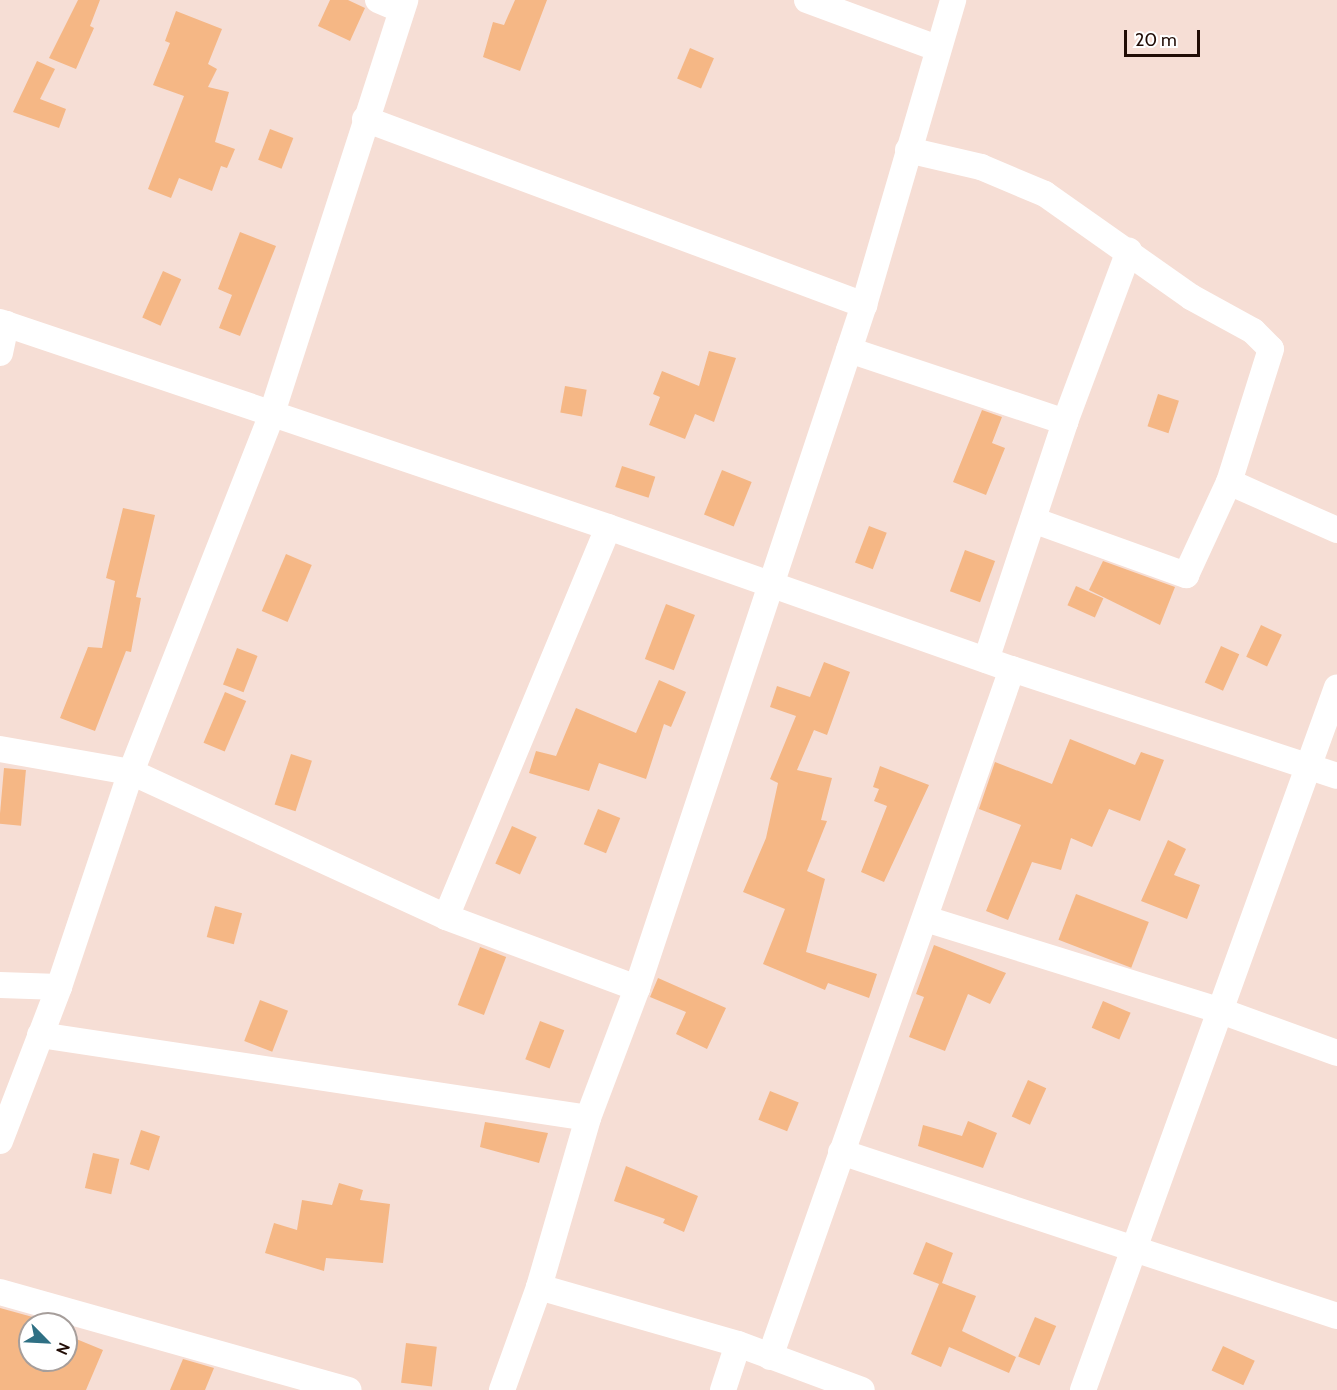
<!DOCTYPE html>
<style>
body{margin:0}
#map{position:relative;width:1337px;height:1390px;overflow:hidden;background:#f6ded5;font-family:Cabin,sans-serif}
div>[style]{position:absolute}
.building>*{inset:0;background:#f5b785;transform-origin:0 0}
.minor>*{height:26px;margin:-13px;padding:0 13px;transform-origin:13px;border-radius:13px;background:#fff}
span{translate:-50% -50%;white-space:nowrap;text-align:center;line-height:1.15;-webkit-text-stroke:6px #fff;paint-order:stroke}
.north{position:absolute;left:18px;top:1312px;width:60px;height:60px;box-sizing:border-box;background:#fff;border:2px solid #a69e9b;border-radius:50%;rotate:114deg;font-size:16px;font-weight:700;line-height:24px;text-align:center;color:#210d06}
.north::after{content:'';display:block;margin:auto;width:21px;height:27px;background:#2f7084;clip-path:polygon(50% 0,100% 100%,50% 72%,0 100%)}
.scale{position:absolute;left:1124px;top:30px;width:76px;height:27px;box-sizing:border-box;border:3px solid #210d06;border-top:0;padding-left:8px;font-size:18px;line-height:21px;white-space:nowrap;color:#210d06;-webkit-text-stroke:4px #fff;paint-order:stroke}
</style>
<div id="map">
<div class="building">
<div style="clip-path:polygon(78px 0,100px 0,90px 26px,94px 28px,76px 69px,49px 58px)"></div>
<div style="clip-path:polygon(330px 0,348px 0,365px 8px,350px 41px,318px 26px)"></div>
<div style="clip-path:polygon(515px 0,547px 0,520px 71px,483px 57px,493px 22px,504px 25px)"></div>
<div style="clip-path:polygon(176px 11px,222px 29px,208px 64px,217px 69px,208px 87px,229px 92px,215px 142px,235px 149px,227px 168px,221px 166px,212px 191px,179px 178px,171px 198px,148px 189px,184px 96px,153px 85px,170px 43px,165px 41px)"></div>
<div style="left:690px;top:48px;width:26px;height:33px;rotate:23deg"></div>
<div style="clip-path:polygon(37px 61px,55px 69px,40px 99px,66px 109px,59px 128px,13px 112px)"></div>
<div style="left:270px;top:129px;width:25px;height:33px;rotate:21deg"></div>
<div style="clip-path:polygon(240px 232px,276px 246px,240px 336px,219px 328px,232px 295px,218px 289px)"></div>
<div style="left:163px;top:271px;width:20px;height:51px;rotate:24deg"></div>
<div style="clip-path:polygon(709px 351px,736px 358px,714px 422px,695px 414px,685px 439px,649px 425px,660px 397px,653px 394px,662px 371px,699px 386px)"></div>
<div style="left:565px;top:386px;width:22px;height:27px;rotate:10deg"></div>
<div style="left:1158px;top:394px;width:22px;height:34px;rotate:18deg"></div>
<div style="clip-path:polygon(982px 410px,1002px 417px,992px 443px,1005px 448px,986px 495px,953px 482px)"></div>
<div style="left:622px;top:466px;width:35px;height:22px;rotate:18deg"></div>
<div style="left:722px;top:470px;width:32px;height:48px;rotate:22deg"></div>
<div style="clip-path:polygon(123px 508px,155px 515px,136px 597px,141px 598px,131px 652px,126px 651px,95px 731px,60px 718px,88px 647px,102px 648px,115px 581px,106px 578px)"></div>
<div style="left:869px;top:526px;width:19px;height:39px;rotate:21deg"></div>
<div style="left:965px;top:550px;width:32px;height:44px;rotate:20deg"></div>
<div style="left:286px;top:554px;width:28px;height:62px;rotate:23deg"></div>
<div style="clip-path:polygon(1103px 561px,1175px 587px,1160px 625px,1089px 590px)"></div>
<div style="left:1076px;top:586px;width:30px;height:21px;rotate:24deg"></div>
<div style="left:666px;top:604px;width:31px;height:59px;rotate:21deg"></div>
<div style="left:1261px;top:625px;width:23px;height:35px;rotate:25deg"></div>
<div style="left:1221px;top:646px;width:20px;height:40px;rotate:24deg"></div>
<div style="left:237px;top:648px;width:22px;height:39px;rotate:21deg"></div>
<div style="clip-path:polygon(824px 662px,850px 672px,827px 735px,814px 730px,797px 770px,832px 778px,821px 820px,827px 821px,807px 871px,825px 879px,806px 952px,877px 974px,869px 998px,828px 983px,825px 990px,763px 964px,785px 909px,743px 892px,766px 838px,778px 783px,770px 779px,796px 716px,770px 707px,777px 686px,810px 697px)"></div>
<div style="clip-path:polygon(659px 680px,686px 692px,671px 727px,664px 724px,646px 779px,599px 763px,589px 791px,529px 773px,536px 751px,556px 756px,576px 708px,636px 733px)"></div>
<div style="left:225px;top:692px;width:23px;height:55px;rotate:23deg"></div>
<div style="clip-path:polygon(1070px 739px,1135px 765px,1141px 752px,1164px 760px,1140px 821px,1109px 809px,1092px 847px,1071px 838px,1061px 870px,1032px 862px,1008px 920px,986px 911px,1021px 825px,979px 809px,995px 762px,1052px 784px)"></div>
<div style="left:291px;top:754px;width:22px;height:53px;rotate:18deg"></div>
<div style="clip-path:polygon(880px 766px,929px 785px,884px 882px,861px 872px,887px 806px,874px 801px,879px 789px,873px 787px)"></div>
<div style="left:4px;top:768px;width:22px;height:56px;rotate:5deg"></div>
<div style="left:598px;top:809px;width:24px;height:38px;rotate:22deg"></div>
<div style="left:512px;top:826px;width:27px;height:41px;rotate:24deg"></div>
<div style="clip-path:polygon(1168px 840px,1186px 849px,1174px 875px,1200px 885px,1187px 919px,1141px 901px)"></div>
<div style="left:1076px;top:894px;width:78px;height:49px;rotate:21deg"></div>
<div style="left:215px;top:906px;width:28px;height:32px;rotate:15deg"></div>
<div style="clip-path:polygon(934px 945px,1006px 973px,990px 1004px,968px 994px,945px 1051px,909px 1037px,924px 997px,916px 994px)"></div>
<div style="left:480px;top:947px;width:28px;height:62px;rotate:21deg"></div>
<div style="clip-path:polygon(658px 978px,726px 1008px,707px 1049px,676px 1034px,686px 1012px,650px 997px)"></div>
<div style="left:260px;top:1000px;width:30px;height:44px;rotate:21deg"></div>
<div style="left:1103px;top:1001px;width:30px;height:29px;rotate:23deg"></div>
<div style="left:540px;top:1021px;width:26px;height:41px;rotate:21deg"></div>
<div style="left:1028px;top:1080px;width:20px;height:40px;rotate:24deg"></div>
<div style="left:770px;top:1091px;width:31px;height:31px;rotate:22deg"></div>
<div style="clip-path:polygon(968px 1121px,997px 1133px,983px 1168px,918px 1146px,923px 1125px,962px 1136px)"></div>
<div style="clip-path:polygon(485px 1122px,548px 1133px,539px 1163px,480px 1147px)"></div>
<div style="left:141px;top:1130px;width:20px;height:36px;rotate:18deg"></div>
<div style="left:93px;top:1153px;width:27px;height:36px;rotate:13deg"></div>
<div style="clip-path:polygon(626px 1166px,698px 1196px,684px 1232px,663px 1223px,665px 1219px,614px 1201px)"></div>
<div style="clip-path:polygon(339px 1183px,363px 1190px,360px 1200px,390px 1204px,383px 1263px,326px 1258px,324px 1271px,265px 1253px,274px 1223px,297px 1230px,302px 1200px,332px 1205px)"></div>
<div style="clip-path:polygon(926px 1242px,953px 1253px,942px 1283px,976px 1296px,962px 1331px,1016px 1357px,1009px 1373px,949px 1347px,941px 1367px,911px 1354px,939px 1284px,913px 1274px)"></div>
<div style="clip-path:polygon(0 1308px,58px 1324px,30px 1324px,30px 1360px,66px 1360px,66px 1326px,72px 1328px,69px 1336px,103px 1350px,86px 1390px,0 1390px)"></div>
<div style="left:1035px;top:1317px;width:23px;height:43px;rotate:23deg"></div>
<div style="left:406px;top:1343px;width:31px;height:40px;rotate:7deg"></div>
<div style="left:1223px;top:1346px;width:35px;height:27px;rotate:25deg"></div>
<div style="clip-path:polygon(183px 1359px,214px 1368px,205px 1390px,170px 1390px)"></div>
</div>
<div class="minor">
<div style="left:378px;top:0;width:25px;rotate:23deg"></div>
<div style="left:807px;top:0;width:139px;rotate:20.3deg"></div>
<div style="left:365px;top:119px;width:533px;rotate:20.44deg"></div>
<div style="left:908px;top:150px;width:75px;rotate:13.1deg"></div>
<div style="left:981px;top:167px;width:69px;rotate:22.9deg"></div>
<div style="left:1045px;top:194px;width:179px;rotate:35.2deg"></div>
<div style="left:1191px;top:297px;width:71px;rotate:28.7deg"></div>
<div style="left:1253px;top:331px;width:25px;rotate:45deg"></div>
<div style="left:1271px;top:349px;width:139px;rotate:107.5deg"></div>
<div style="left:1229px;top:482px;width:118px;rotate:24deg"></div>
<div style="left:0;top:322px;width:642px;rotate:18.63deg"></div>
<div style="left:608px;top:527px;width:428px;rotate:19.4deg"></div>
<div style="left:1012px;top:669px;width:342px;rotate:18.2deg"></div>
<div style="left:849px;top:350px;width:228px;rotate:18.4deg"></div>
<div style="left:1065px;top:422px;width:183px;rotate:-69.5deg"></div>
<div style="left:0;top:353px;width:30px;rotate:-78deg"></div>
<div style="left:1033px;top:520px;width:163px;rotate:19.8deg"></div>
<div style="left:1186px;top:575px;width:102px;rotate:-65.2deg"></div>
<div style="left:986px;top:660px;width:251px;rotate:-71.6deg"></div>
<div style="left:0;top:749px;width:133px;rotate:10deg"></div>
<div style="left:131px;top:772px;width:347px;rotate:24.7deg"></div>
<div style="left:446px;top:917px;width:204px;rotate:20.4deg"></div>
<div style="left:446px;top:917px;width:422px;rotate:-67.4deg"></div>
<div style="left:926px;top:919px;width:309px;rotate:17.3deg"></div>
<div style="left:1221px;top:1011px;width:123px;rotate:19.9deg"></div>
<div style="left:0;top:985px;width:59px;rotate:1.9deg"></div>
<div style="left:40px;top:1035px;width:554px;rotate:8.61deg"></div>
<div style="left:0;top:1141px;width:165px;rotate:-69deg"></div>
<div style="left:59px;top:987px;width:227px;rotate:-71.5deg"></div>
<div style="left:131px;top:772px;width:383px;rotate:-68.5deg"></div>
<div style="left:271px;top:416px;width:437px;rotate:-72.1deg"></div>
<div style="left:841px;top:1152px;width:522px;rotate:18.3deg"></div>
<div style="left:539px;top:1287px;width:207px;rotate:16deg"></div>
<div style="left:738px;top:1344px;width:132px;rotate:20.4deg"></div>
<div style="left:0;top:1292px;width:362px;rotate:15.7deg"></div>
<div style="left:770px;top:1357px;width:729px;rotate:-70.62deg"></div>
<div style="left:502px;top:1390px;width:109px;rotate:-70.2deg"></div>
<div style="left:539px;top:1287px;width:176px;rotate:-73.8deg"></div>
<div style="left:588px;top:1118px;width:139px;rotate:-69.3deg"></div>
<div style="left:637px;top:988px;width:720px;rotate:-71.62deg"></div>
<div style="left:864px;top:305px;width:318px;rotate:-73.7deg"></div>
<div style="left:723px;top:1390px;width:48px;rotate:-71.9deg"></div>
<div style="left:1083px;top:1390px;width:747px;rotate:-70.13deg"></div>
</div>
<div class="north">N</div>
<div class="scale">20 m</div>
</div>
